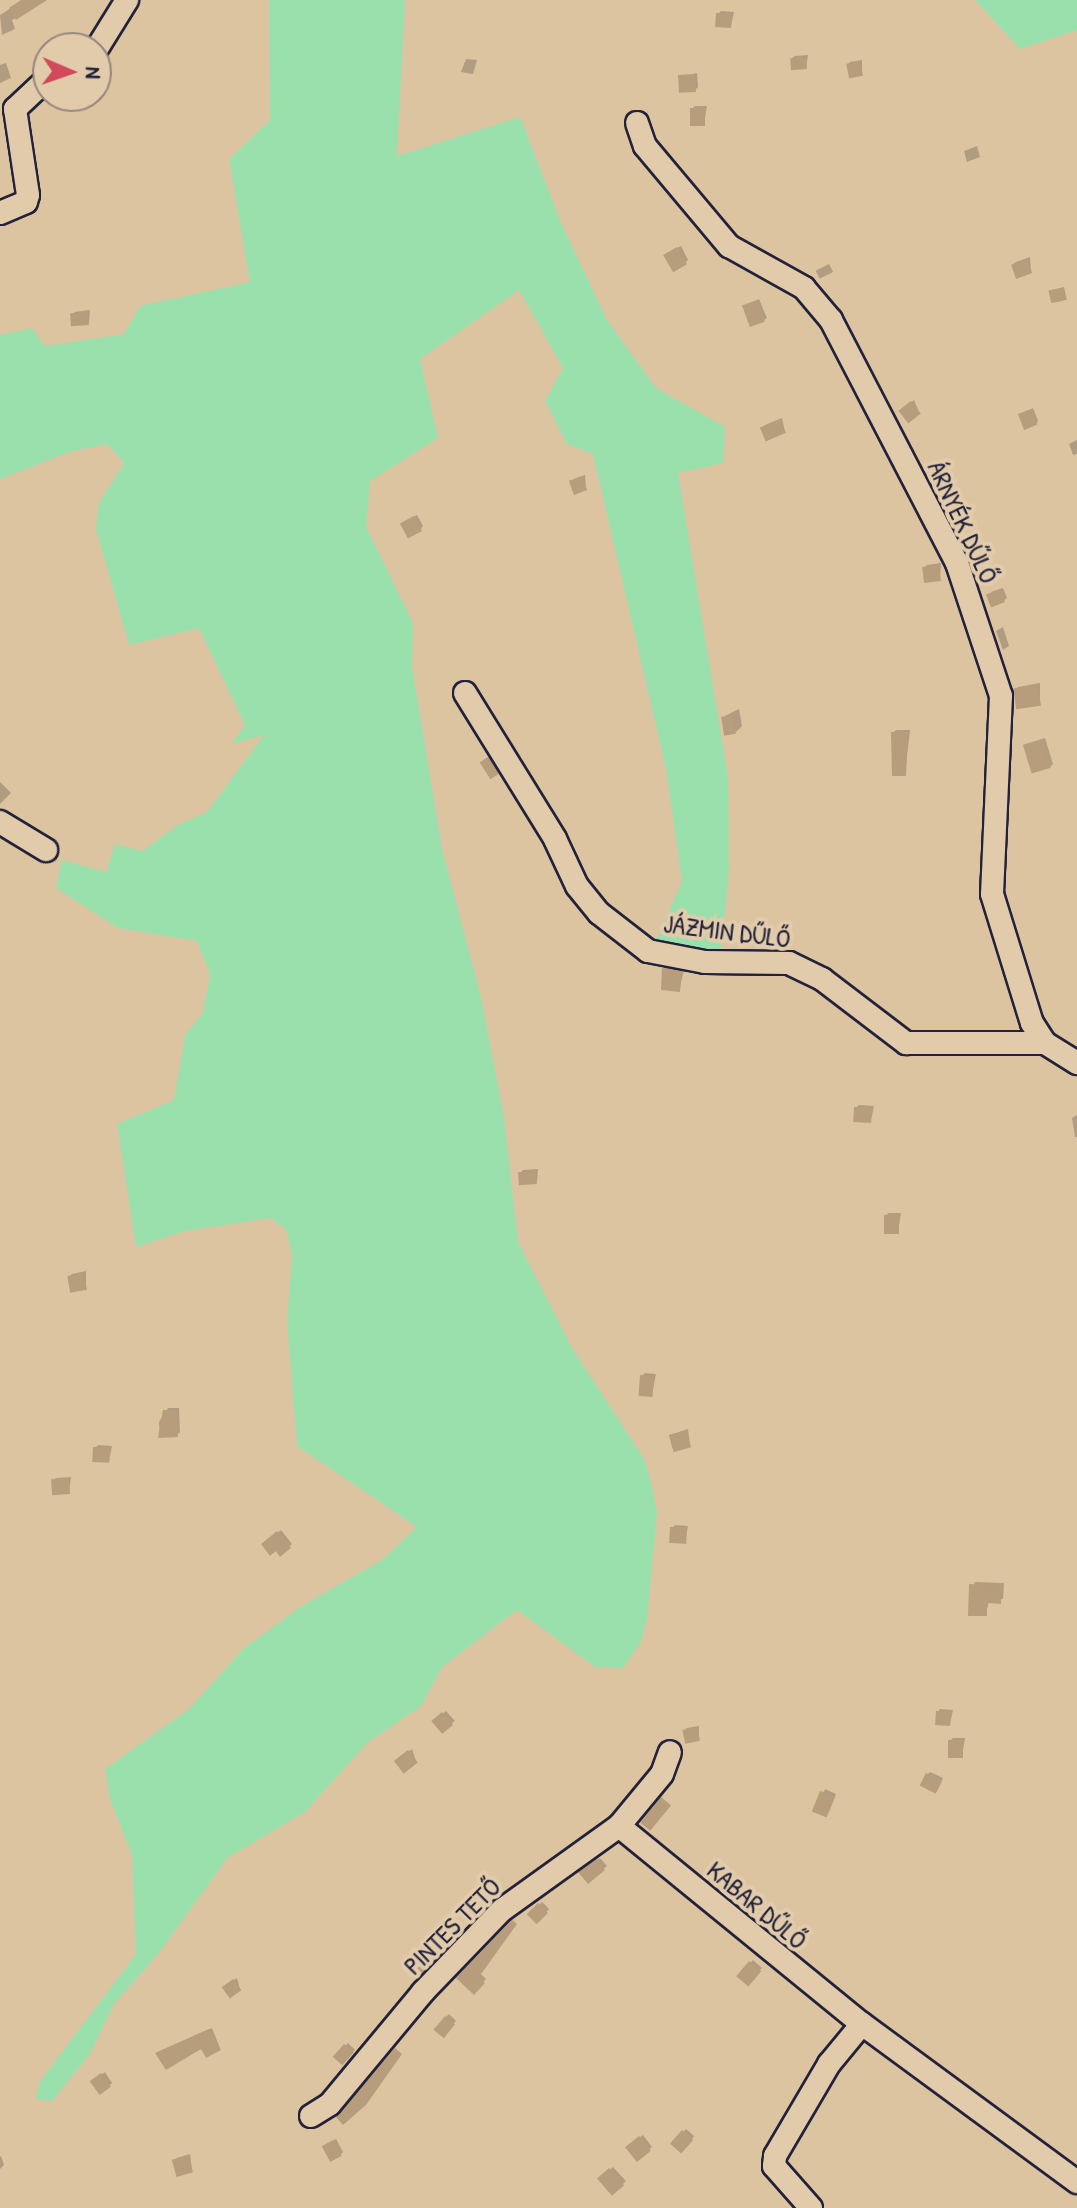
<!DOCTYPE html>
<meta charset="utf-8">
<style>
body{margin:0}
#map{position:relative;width:1077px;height:2208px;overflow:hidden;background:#ddc4a0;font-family:"Patrick Hand",sans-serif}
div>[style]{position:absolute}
.green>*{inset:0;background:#9ae0ad}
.shadow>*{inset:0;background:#0003;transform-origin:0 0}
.building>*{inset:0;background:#b89d7c;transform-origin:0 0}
.roads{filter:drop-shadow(2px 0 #22223b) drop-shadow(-2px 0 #22223b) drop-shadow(0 2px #22223b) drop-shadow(0 -2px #22223b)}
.minor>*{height:22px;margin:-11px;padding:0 11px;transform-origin:11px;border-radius:11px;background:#e1cbaa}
span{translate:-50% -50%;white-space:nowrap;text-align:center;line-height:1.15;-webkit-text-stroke:8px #e1cbaa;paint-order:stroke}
.street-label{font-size:26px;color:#22223b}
.north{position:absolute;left:32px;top:32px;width:80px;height:80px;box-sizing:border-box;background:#e1cbaa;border:2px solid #95877e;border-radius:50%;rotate:92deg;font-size:22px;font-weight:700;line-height:32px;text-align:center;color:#22223b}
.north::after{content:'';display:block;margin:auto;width:28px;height:36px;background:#d1495b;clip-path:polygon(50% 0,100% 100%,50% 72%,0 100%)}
</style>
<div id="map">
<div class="green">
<div style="clip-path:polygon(269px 0,405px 0,397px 156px,520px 117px,562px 225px,607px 320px,656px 388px,725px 427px,723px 463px,678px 473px,728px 778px,729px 871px,721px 951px,690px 954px,654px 946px,682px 881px,666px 769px,593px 454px,567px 444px,545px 401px,563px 368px,519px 290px,420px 359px,438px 438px,370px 481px,366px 527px,413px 623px,412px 667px,442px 849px,481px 997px,504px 1118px,518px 1242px,572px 1348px,644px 1459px,650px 1478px,657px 1513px,647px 1619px,641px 1642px,623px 1668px,595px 1667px,517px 1610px,442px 1667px,421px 1706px,367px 1743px,305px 1812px,227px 1858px,159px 1953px,114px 2004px,89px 2055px,52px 2101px,35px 2099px,41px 2080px,136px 1954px,132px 1855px,110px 1799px,105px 1769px,189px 1709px,243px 1649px,300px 1607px,382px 1560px,417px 1527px,297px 1446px,287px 1322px,292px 1255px,286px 1229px,270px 1218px,185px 1231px,136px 1247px,117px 1124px,174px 1100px,185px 1035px,203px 1013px,210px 974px,197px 941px,118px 928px,56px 888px,62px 860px,106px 872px,115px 844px,142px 851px,178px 825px,207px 812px,264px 735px,231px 744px,245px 725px,199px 628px,129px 645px,96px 529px,99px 503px,124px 463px,107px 444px,69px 452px,0 479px,0 335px,32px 328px,45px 346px,124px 334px,140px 306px,250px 282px,229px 159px,270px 120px)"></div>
<div style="clip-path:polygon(975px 0,1077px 0,1077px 30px,1020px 49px)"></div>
</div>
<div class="shadow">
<div style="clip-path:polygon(23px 0,47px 0,12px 20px,15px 29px,2px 35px,0 15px)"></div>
<div style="clip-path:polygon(721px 11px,734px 12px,731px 26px,718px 14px)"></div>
<div style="clip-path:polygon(808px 55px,806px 68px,792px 58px,795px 56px)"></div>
<div style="clip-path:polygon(466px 59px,477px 60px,473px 74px,461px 72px)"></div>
<div style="clip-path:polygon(862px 60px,862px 74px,848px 65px,850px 62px)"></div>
<div style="clip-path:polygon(6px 63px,11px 78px,0 83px,0 65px)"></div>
<div style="clip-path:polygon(697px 73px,698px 87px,695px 90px,680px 77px)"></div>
<div style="clip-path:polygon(695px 106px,707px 106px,704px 124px,692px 109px)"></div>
<div style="clip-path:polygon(977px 146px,980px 157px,967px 162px,964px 151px)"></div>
<div style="clip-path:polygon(681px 246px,688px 260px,686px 262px,668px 253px)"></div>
<div style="clip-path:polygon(1030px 257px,1031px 271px,1013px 264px,1016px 262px)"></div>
<div style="left:829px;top:264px;width:9px;height:15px;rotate:63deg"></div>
<div style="clip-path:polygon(759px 299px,767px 318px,764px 320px,745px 306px)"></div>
<div style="clip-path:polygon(90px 310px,89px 323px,72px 314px,75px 312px)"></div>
<div style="clip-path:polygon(914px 400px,919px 412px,901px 411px)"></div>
<div style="clip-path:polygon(1033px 408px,1038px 421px,1036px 424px,1020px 415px)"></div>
<div style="clip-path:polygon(782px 418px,785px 432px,762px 428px,765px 425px)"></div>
<div style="clip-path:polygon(1077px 440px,1077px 454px,1073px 455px,1069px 444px)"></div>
<div style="clip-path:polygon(585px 475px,586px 489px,571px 481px,574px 479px)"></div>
<div style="clip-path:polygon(938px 478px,943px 490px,939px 494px,933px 482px)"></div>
<div style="clip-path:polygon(417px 515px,423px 526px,421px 529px,405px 521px)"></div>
<div style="clip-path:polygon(941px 563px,940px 579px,924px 568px,927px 565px)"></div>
<div style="clip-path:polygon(1003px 588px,1007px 598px,1004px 600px,991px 592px)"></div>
<div style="clip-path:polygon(1003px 627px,1009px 646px,1003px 650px,996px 631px)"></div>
<div style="clip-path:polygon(1040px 683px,1040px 704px,1015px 690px,1018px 687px)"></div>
<div style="clip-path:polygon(739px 709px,742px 726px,736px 732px,723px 717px)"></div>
<div style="clip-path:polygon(896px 730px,910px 730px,905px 774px,893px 733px)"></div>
<div style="clip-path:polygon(1045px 738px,1053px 764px,1050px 767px,1025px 745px)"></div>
<div style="clip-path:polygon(491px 756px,500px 770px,497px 773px,484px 760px)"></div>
<div style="clip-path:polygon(0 782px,11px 793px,0 804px)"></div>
<div style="clip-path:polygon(667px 966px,684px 970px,679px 990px,664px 969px)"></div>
<div style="clip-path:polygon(859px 1105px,874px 1106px,871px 1120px,856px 1108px)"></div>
<div style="clip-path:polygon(1077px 1115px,1077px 1137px,1075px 1137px,1072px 1118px)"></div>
<div style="clip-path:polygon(538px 1169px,537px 1182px,520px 1173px,523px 1170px)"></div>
<div style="clip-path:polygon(889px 1213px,901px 1213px,898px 1232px,886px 1215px)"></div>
<div style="clip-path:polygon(86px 1271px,86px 1288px,69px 1277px,72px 1274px)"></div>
<div style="clip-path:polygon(645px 1373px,656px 1374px,652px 1394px,642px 1376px)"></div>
<div style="clip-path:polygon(168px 1408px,179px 1408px,180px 1433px,160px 1436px,159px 1422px)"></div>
<div style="clip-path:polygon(688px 1429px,690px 1445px,671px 1437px,674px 1434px)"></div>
<div style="clip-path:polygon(98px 1445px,112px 1446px,109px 1461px,95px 1448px)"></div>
<div style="clip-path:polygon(71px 1477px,69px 1492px,53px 1480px,56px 1478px)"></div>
<div style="clip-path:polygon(675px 1525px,688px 1526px,685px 1541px,672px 1528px)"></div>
<div style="clip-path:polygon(281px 1530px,292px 1544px,281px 1554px,263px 1545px)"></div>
<div style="clip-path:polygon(974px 1582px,1004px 1583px,1003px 1599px,989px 1601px,986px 1614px)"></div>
<div style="clip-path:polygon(940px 1709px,953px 1710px,950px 1724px,938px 1712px)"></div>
<div style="left:446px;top:1711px;width:13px;height:16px;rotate:48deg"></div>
<div style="clip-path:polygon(699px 1726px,699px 1739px,684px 1731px,687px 1728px)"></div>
<div style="clip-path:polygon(953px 1738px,965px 1738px,962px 1756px,950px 1741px)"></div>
<div style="clip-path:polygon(412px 1749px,416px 1761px,397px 1761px)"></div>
<div style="clip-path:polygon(930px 1772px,943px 1778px,938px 1788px,927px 1775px)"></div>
<div style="clip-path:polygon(825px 1789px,836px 1794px,829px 1812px,815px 1810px)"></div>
<div style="clip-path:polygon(600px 1858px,607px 1866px,588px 1881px,584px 1870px)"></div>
<div style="left:542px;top:1902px;width:10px;height:18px;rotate:45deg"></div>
<div style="clip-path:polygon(516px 1919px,480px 1973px,486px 1979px,474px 1992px,459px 1978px)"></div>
<div style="clip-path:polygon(428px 1942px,439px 1953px,422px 1970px,426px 1962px,417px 1953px)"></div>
<div style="left:753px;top:1960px;width:12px;height:21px;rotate:42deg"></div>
<div style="clip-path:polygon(237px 1978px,240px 1989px,226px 1985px)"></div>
<div style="left:449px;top:2014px;width:10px;height:21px;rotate:45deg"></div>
<div style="clip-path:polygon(212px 2028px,220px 2048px,158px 2053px,160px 2051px)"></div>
<div style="left:348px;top:2043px;width:10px;height:18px;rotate:45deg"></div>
<div style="clip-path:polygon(105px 2072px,112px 2083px,110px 2085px,95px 2079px)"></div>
<div style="left:686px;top:2129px;width:11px;height:19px;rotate:41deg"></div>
<div style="left:643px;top:2135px;width:15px;height:20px;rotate:53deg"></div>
<div style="clip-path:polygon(336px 2139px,343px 2152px,340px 2155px,327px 2144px)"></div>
<div style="clip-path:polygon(190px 2154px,192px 2170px,174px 2161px,177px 2158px)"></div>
<div style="clip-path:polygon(1px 2156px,4px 2165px,0 2169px,0 2157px)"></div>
<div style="left:613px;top:2167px;width:19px;height:18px;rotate:47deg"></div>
</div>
<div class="building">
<div style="clip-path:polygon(21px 0,47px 0,16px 20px,9px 8px)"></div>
<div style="left:716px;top:13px;width:16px;height:14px;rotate:4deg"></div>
<div style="left:806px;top:57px;width:12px;height:16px;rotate:85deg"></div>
<div style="left:860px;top:61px;width:15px;height:14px;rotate:79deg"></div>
<div style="left:695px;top:74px;width:18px;height:17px;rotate:87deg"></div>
<div style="left:690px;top:108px;width:15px;height:18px"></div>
<div style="left:677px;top:247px;width:20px;height:16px;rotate:60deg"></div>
<div style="left:1027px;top:259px;width:15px;height:17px;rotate:70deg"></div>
<div style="left:1064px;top:287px;width:13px;height:16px;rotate:77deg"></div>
<div style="left:757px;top:300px;width:23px;height:16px;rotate:70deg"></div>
<div style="left:88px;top:312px;width:13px;height:18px;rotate:86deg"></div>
<div style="left:911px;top:401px;width:16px;height:16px;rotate:52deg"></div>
<div style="left:1031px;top:409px;width:17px;height:14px;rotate:69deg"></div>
<div style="left:780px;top:419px;width:15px;height:22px;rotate:67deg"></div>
<div style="left:582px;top:476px;width:15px;height:14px;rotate:70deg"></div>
<div style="left:414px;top:516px;width:17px;height:16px;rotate:62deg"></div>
<div style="left:939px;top:565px;width:16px;height:17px;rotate:83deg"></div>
<div style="left:1000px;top:589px;width:14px;height:15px;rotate:69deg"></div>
<div style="left:1038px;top:685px;width:21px;height:25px;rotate:82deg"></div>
<div style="left:733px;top:715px;width:19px;height:12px;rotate:81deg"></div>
<div style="clip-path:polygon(891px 732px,908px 732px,906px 776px,892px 776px)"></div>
<div style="left:1042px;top:739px;width:30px;height:20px;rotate:73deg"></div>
<div style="left:488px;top:757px;width:20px;height:10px;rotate:57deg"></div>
<div style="clip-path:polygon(662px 968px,682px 972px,680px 992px,661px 990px)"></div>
<div style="left:854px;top:1107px;width:18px;height:15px;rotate:3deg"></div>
<div style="left:536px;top:1171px;width:13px;height:18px;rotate:86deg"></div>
<div style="left:884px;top:1215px;width:15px;height:19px"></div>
<div style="left:84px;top:1273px;width:17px;height:17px;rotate:80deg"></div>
<div style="left:640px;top:1375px;width:14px;height:21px;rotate:4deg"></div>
<div style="clip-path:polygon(163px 1410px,177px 1410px,178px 1437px,158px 1438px)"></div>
<div style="left:686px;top:1430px;width:18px;height:18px;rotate:74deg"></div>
<div style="left:93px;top:1447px;width:17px;height:15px;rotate:3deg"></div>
<div style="left:69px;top:1478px;width:16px;height:18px;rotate:86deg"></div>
<div style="left:670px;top:1527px;width:17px;height:16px;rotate:3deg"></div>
<div style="clip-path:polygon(277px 1531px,291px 1548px,280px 1557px,276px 1551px,270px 1556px,261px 1544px)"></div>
<div style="clip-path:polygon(969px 1584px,1002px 1585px,1001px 1604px,987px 1603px,987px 1616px,968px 1616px)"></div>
<div style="left:936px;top:1711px;width:15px;height:14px;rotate:4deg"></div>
<div style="left:442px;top:1712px;width:17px;height:14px;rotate:50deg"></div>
<div style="left:697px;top:1727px;width:14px;height:15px;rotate:78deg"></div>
<div style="left:948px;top:1740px;width:15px;height:18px"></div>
<div style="left:408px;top:1750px;width:16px;height:18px;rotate:52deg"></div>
<div style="left:926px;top:1773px;width:18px;height:14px;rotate:27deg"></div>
<div style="left:820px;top:1791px;width:16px;height:22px;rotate:22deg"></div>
<div style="left:661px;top:1797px;width:13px;height:33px;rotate:39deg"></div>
<div style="clip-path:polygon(597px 1859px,605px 1870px,588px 1884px,578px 1872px)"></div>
<div style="left:538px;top:1903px;width:14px;height:16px;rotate:45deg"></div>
<div style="clip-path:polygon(512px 1920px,517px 1924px,479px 1977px,485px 1983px,474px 1995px,456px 1978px)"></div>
<div style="clip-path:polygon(424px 1943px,438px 1957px,422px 1973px,417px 1969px,423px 1962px,414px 1953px)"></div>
<div style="left:749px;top:1961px;width:16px;height:20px;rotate:40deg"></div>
<div style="left:233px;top:1979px;width:14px;height:14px;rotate:54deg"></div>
<div style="left:445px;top:2016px;width:13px;height:18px;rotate:39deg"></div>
<div style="clip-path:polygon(209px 2029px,221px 2050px,206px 2058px,201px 2049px,166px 2070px,155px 2053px)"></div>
<div style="left:344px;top:2044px;width:13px;height:17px;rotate:42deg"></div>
<div style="clip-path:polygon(395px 2048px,402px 2054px,366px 2105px,343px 2125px,336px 2117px)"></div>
<div style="left:101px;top:2073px;width:17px;height:14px;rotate:54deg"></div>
<div style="left:682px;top:2130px;width:15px;height:18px;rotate:42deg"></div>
<div style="left:639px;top:2136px;width:19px;height:18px;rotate:51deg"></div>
<div style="left:333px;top:2140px;width:18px;height:13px;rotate:61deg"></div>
<div style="left:188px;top:2155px;width:18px;height:17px;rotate:74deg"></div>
<div style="left:609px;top:2168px;width:23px;height:16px;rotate:49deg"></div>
</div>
<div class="roads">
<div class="minor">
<div style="left:96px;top:50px;width:59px;rotate:-58.2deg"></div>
<div style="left:637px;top:123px;width:24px;rotate:71deg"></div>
<div style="left:645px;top:146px;width:131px;rotate:50deg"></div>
<div style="left:729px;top:246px;width:86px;rotate:29.2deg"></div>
<div style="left:804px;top:288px;width:42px;rotate:49.8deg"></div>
<div style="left:831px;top:320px;width:274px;rotate:62.6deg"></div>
<div style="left:957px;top:563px;width:140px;rotate:71.7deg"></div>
<div style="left:1001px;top:696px;width:198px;rotate:92.6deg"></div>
<div style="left:992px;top:894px;width:135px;rotate:72.8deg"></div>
<div style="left:1032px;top:1023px;width:24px;rotate:57deg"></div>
<div style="left:1045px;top:1043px;width:38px;rotate:32deg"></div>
<div style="left:0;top:213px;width:28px;rotate:-23deg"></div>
<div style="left:26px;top:202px;width:7px;rotate:-74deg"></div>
<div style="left:28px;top:195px;width:87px;rotate:-98.6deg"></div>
<div style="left:15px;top:109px;width:45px;rotate:-43.2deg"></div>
<div style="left:465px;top:693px;width:172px;rotate:58.3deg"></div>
<div style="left:555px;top:839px;width:52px;rotate:64.9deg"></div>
<div style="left:577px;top:886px;width:35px;rotate:51deg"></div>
<div style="left:599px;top:913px;width:62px;rotate:37.8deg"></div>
<div style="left:648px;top:951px;width:58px;rotate:10.9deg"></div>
<div style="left:705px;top:962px;width:84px;rotate:0.7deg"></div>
<div style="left:789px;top:963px;width:37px;rotate:26deg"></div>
<div style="left:822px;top:979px;width:106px;rotate:37.3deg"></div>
<div style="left:906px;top:1043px;width:139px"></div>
<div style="left:0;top:822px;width:54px;rotate:31.3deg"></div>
<div style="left:619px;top:1826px;width:313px;rotate:39.2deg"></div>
<div style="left:862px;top:2024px;width:267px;rotate:36.3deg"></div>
<div style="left:311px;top:2116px;width:22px;rotate:-32deg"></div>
<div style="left:330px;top:2104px;width:146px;rotate:-50.3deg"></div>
<div style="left:423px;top:1992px;width:114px;rotate:-46.1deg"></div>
<div style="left:502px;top:1910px;width:144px;rotate:-35.7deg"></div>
<div style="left:619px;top:1826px;width:67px;rotate:-50.4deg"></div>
<div style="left:662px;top:1774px;width:23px;rotate:-70deg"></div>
<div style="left:811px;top:2208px;width:56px;rotate:-131.4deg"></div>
<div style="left:774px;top:2166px;width:10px;rotate:-84deg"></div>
<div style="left:775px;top:2156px;width:107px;rotate:-59.6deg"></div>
<div style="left:829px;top:2064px;width:52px;rotate:-50.5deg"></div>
</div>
</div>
<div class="street-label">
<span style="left:963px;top:522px;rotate:65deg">ÁRNYÉK DŰLŐ</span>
<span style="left:727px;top:931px;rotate:7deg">JÁZMIN DŰLŐ</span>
<span style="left:757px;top:1905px;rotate:40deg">KABAR DŰLŐ</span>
<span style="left:452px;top:1926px;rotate:-45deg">PINTES TETŐ</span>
</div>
<div class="north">N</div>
</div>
